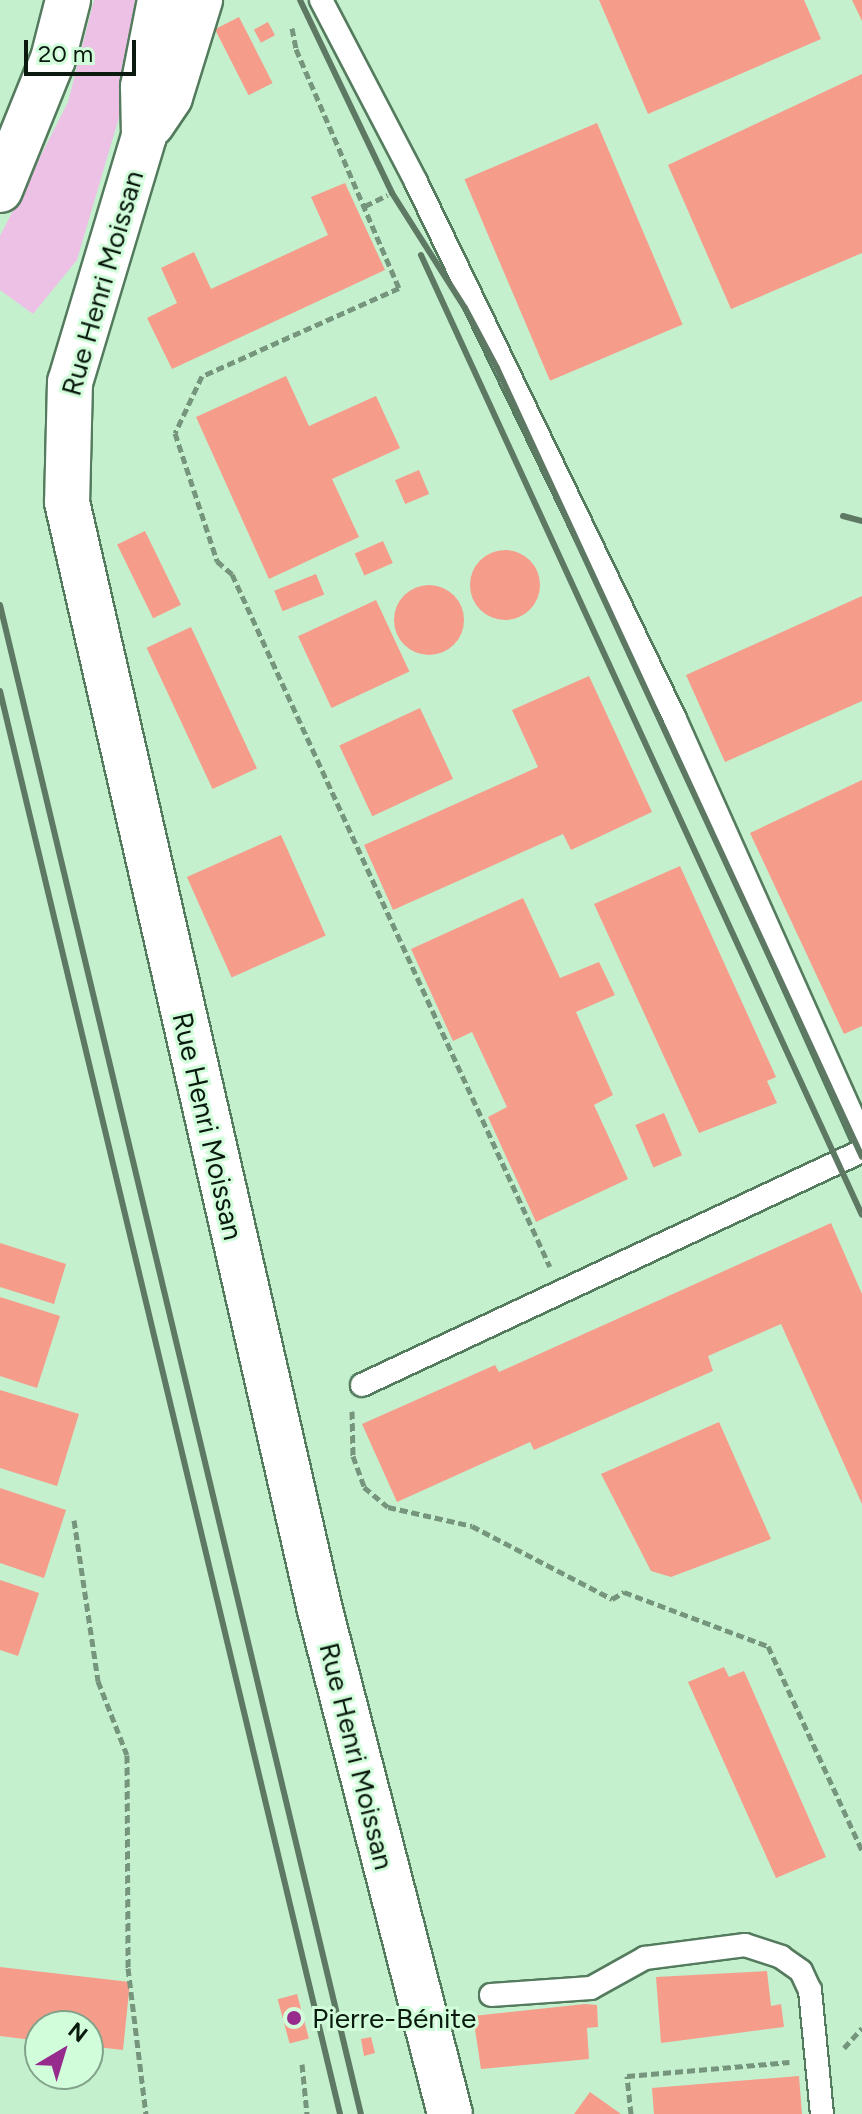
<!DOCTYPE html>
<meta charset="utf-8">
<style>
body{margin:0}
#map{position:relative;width:862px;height:2114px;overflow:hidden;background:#c5f0ce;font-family:Figtree,sans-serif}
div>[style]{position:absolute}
.green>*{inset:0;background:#ecc1e5}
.building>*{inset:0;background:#f59c8b;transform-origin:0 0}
.round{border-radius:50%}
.path>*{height:5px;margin-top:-2.5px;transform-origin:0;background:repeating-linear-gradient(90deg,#76957d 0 8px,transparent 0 12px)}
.roads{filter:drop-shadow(2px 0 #547b5e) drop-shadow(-2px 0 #547b5e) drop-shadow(0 2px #547b5e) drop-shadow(0 -2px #547b5e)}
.lane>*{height:22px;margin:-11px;padding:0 11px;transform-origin:11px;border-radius:11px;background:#fff}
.secondary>*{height:44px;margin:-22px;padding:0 22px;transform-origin:22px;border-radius:22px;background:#fff}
.rail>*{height:6px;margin:-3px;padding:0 3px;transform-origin:3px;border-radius:3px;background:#5d7963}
.dots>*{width:22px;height:22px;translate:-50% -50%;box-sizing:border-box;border:4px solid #d2fddb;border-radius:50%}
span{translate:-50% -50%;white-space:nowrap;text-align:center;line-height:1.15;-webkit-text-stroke:6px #d2fddb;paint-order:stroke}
.street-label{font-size:28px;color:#0a1a0e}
.poi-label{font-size:28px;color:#0a1a0e}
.left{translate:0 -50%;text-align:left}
.north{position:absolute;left:24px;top:2010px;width:80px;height:80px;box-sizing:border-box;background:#d2fddb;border:2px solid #82a289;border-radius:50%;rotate:38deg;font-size:22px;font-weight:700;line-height:32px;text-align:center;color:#0a1a0e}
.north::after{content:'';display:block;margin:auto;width:28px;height:36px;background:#962a8d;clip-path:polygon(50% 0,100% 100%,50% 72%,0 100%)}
.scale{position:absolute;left:24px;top:40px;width:112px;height:36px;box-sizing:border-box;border:4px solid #0a1a0e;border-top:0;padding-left:10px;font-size:24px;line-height:28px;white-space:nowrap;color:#0a1a0e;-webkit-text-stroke:6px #d2fddb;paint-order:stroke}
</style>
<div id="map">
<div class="green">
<div style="clip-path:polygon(94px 0,145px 0,120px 114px,77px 260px,33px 314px,0 290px,0 236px,68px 102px)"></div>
</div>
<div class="building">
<div style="clip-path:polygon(599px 0,804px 0,821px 39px,648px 114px)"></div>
<div style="clip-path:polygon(852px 0,862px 0,862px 21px)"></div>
<div style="left:239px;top:17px;width:74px;height:27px;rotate:63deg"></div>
<div style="left:268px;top:22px;width:15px;height:16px;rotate:62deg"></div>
<div style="clip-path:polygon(862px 74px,862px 253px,731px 309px,668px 165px)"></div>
<div style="left:597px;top:123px;width:219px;height:144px;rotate:67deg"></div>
<div style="clip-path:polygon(345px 183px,385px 270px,172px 369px,147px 318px,177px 303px,161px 268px,194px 252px,211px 289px,328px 235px,311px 197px)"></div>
<div style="clip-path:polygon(286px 376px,309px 426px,376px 396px,400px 448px,332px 479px,359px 537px,269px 579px,196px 417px)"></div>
<div style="left:419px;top:470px;width:26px;height:26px;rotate:67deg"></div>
<div style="left:145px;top:531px;width:82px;height:31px;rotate:64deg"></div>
<div style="left:383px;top:541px;width:24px;height:31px;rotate:66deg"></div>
<div class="round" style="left:470px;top:550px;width:70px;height:70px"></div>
<div style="left:316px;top:574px;width:22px;height:45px;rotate:68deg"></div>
<div class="round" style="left:394px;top:585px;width:70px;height:70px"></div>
<div style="clip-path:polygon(862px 596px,862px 701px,725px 762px,686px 675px)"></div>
<div style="left:376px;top:600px;width:79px;height:86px;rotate:65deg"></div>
<div style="left:191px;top:627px;width:156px;height:49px;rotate:65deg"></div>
<div style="clip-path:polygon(589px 676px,652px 812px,571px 850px,563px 834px,393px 910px,364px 845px,538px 767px,512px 710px)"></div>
<div style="left:420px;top:708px;width:78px;height:89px;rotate:65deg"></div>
<div style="clip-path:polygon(862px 780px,862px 1026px,844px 1034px,750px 833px)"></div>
<div style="left:281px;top:835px;width:110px;height:103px;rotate:66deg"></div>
<div style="clip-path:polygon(680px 866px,776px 1077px,767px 1081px,777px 1103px,699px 1133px,594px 904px)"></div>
<div style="clip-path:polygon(523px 898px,560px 978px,599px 962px,615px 995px,576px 1012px,613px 1095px,594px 1105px,628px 1179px,536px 1222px,488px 1117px,507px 1107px,472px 1032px,453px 1041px,411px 949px)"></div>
<div style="left:664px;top:1113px;width:46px;height:31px;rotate:67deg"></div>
<div style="clip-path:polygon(831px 1223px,862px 1294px,862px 1504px,781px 1324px,708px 1356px,713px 1371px,534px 1450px,530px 1442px,397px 1502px,362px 1424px,495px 1365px,499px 1372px)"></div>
<div style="clip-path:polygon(0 1243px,66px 1264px,54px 1304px,0 1287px)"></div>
<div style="clip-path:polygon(0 1297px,60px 1316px,37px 1388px,0 1376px)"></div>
<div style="clip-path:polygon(0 1390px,79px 1414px,57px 1486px,0 1468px)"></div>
<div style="clip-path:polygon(719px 1422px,771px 1539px,671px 1577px,651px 1571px,601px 1474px)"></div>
<div style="clip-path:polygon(0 1488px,66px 1510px,44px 1578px,0 1563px)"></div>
<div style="clip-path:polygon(0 1580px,39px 1593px,18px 1656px,0 1650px)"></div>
<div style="clip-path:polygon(724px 1667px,729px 1677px,744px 1671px,826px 1857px,776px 1878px,688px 1682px)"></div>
<div style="clip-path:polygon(0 1967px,130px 1982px,123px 2050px,88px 2046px,88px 2026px,40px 2026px,40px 2041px,0 2036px)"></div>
<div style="clip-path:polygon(767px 1971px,771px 2006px,781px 2004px,784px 2027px,661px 2043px,656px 1977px)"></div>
<div style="left:297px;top:1994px;width:46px;height:20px;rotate:75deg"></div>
<div style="clip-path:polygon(585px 2004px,597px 2005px,598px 2027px,587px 2028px,589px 2059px,481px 2069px,473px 2016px)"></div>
<div style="clip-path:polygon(371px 2037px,375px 2053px,364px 2056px,361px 2039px)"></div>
<div style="clip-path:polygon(799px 2076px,802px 2114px,654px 2114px,652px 2088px)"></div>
<div style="clip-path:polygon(590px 2092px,621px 2114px,574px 2114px)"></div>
</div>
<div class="path">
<div style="left:292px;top:28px;width:21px;rotate:79deg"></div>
<div style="left:296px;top:49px;width:260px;rotate:66.7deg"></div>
<div style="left:399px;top:288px;width:216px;rotate:155.9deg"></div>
<div style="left:202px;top:376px;width:63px;rotate:115.3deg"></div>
<div style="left:175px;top:433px;width:135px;rotate:71.8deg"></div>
<div style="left:217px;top:561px;width:20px;rotate:41deg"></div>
<div style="left:232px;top:574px;width:762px;rotate:65.35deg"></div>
<div style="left:365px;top:206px;width:25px;rotate:-26deg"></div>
<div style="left:352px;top:1411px;width:45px;rotate:88.7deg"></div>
<div style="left:353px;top:1456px;width:33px;rotate:70deg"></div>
<div style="left:364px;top:1487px;width:31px;rotate:40deg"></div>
<div style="left:388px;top:1507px;width:86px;rotate:12.7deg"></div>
<div style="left:472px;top:1526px;width:158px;rotate:27.5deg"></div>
<div style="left:612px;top:1599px;width:14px;rotate:-30deg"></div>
<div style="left:624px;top:1592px;width:154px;rotate:20.6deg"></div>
<div style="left:768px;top:1646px;width:225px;rotate:65.3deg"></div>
<div style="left:74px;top:1520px;width:163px;rotate:81.5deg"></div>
<div style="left:98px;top:1681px;width:79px;rotate:68.6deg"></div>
<div style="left:127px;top:1755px;width:213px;rotate:89.7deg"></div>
<div style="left:128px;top:1968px;width:147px;rotate:83deg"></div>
<div style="left:844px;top:2048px;width:27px;rotate:-48deg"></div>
<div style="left:302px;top:2064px;width:50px;rotate:84.3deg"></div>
<div style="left:631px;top:2114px;width:38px;rotate:-96deg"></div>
<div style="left:627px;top:2076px;width:163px;rotate:-4.9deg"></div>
</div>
<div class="roads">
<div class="lane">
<div style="left:321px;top:0;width:205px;rotate:62.4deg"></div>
<div style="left:416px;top:182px;width:596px;rotate:64.25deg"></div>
<div style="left:675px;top:719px;width:458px;rotate:65.9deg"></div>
<div style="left:362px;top:1385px;width:552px;rotate:-25.08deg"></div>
<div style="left:491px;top:1995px;width:100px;rotate:-4deg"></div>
<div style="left:591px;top:1988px;width:62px;rotate:-29.1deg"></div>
<div style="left:645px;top:1958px;width:101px;rotate:-7.4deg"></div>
<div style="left:745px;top:1945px;width:38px;rotate:18deg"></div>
<div style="left:781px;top:1957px;width:24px;rotate:35deg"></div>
<div style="left:801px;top:1971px;width:21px;rotate:65deg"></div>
<div style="left:810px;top:1990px;width:125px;rotate:84.5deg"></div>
</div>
<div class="secondary">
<div style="left:160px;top:0;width:89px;rotate:101.1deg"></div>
<div style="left:143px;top:87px;width:49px;rotate:88.8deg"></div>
<div style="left:144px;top:136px;width:257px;rotate:106.7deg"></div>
<div style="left:70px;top:382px;width:120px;rotate:91.4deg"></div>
<div style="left:67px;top:502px;width:1137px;rotate:77.14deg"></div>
<div style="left:320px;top:1610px;width:520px;rotate:75.54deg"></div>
<div style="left:152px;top:124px;width:32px;rotate:-56deg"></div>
<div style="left:170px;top:97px;width:102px;rotate:-72.8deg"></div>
<div style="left:0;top:190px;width:141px;rotate:-68deg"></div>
<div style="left:53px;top:59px;width:61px;rotate:-75.7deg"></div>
</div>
</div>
<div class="rail">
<div style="left:300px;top:0;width:214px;rotate:64.5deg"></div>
<div style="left:392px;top:193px;width:136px;rotate:57.6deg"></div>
<div style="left:465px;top:308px;width:68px;rotate:61.9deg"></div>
<div style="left:497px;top:368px;width:869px;rotate:65.17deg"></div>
<div style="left:421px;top:255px;width:1056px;rotate:65.33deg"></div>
<div style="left:843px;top:516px;width:20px;rotate:15deg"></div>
<div style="left:0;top:605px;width:1552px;rotate:76.55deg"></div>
<div style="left:0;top:691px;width:1463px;rotate:76.56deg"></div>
</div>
<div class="dots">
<div style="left:294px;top:2018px;background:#962a8d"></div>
</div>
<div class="street-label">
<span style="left:102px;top:283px;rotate:-74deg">Rue Henri Moissan</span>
<span style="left:208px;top:1126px;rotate:77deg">Rue Henri Moissan</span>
<span style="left:357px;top:1756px;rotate:76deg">Rue Henri Moissan</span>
</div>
<div class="poi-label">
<span class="left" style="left:312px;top:2018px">Pierre-Bénite</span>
</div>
<div class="north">N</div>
<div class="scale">20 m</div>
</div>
